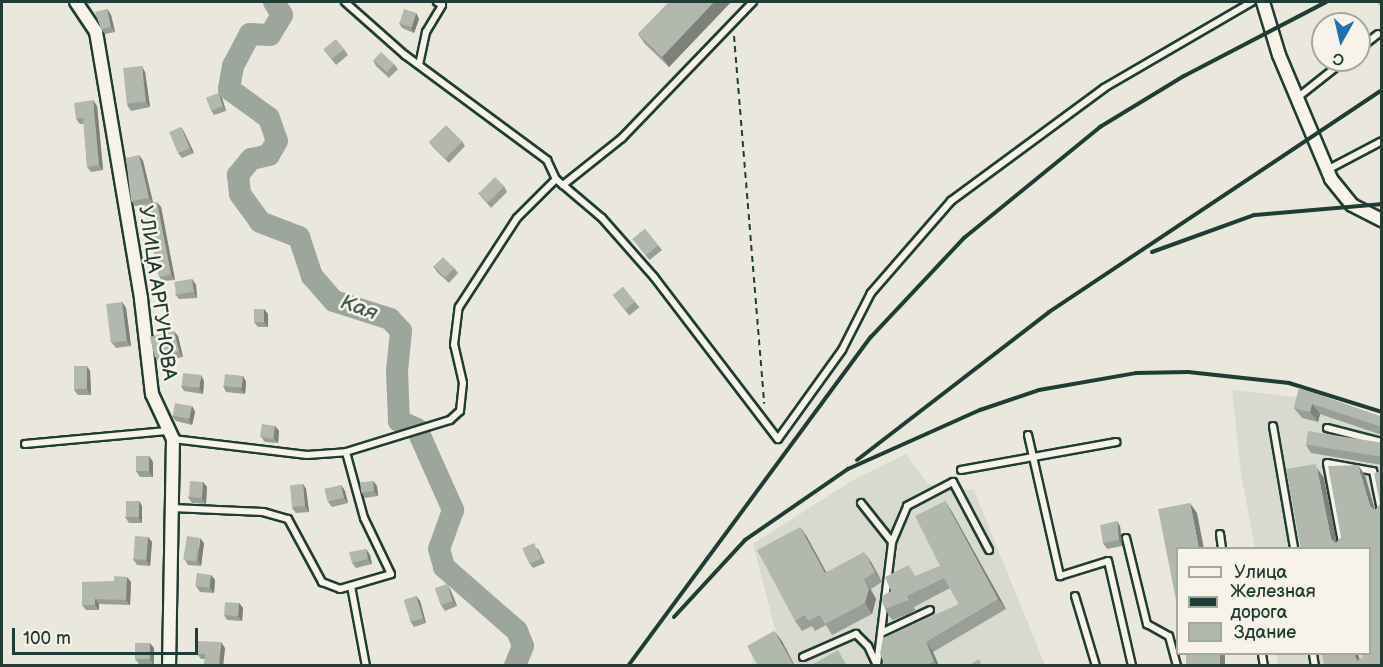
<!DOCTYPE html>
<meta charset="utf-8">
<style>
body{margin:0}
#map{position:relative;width:1383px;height:667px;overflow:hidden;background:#eae8dd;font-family:"Balsamiq Sans",sans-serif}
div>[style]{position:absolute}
.built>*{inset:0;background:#d9dacf}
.river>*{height:22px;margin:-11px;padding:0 11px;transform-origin:11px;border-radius:11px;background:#9ca69c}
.path>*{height:2px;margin-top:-1px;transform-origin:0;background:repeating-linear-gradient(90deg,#1f3d34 0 6px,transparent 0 10.5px)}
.roads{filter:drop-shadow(2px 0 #1f3d34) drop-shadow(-2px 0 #1f3d34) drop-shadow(0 2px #1f3d34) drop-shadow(0 -2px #1f3d34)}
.lane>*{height:6px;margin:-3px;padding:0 3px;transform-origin:3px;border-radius:3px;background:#f7f3e8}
.street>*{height:12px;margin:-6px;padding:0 6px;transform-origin:6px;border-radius:6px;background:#f7f3e8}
.rail>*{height:4px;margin:-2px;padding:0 2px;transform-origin:2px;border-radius:2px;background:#1f3d34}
.wall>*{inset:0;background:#999e96;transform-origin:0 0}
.shaded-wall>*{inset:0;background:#7d817a;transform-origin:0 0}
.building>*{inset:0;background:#b2b8ae;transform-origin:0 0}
span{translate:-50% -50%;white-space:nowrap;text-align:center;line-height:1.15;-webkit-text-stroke:5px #f7f3e8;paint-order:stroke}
.street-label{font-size:20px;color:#1f3d34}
.water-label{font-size:21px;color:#445c53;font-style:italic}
.frame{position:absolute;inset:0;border:3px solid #1f3d34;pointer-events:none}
.legend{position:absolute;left:1176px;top:547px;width:195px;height:108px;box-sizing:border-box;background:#f7f3e8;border:2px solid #a1aaa0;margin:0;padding:8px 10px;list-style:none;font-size:18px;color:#1f3d34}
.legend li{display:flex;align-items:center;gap:12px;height:30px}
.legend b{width:30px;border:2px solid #a1aaa0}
.north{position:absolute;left:1311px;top:12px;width:60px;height:60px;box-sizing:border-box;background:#f7f3e8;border:2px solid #a1aaa0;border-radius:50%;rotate:188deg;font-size:16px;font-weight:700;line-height:24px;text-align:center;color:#1f3d34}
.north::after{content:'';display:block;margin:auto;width:21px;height:27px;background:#1f6fb2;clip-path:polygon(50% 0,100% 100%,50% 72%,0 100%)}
.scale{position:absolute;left:12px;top:628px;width:186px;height:27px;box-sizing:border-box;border:3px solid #1f3d34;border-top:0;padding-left:8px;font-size:18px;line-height:21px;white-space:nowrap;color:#1f3d34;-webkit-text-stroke:4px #f7f3e8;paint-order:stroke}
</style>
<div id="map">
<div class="built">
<div style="clip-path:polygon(1232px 390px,1306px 398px,1381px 423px,1381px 665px,1278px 665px,1276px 654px,1370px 654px,1370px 548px,1255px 548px,1241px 474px)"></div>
<div style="clip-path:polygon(906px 454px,928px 484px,974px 490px,1045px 665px,752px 666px,753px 648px,776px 633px,753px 544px,853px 480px)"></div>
</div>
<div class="river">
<div style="left:274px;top:2px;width:15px;rotate:58deg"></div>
<div style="left:282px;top:15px;width:23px;rotate:121deg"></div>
<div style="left:270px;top:35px;width:20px;rotate:-177deg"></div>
<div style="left:250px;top:34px;width:36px;rotate:118deg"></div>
<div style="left:233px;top:66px;width:23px;rotate:100deg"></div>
<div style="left:229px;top:89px;width:49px;rotate:35.9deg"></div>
<div style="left:269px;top:118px;width:24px;rotate:71deg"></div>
<div style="left:277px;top:141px;width:16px;rotate:120deg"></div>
<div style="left:269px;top:155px;width:18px;rotate:167deg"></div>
<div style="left:251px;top:159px;width:21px;rotate:129deg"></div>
<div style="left:238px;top:175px;width:19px;rotate:84deg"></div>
<div style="left:240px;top:194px;width:34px;rotate:54deg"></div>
<div style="left:260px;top:222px;width:42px;rotate:21deg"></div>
<div style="left:299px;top:237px;width:41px;rotate:71.6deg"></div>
<div style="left:312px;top:276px;width:33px;rotate:49deg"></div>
<div style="left:334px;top:301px;width:59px;rotate:17.8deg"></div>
<div style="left:390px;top:319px;width:16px;rotate:47deg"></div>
<div style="left:401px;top:331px;width:40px;rotate:95.7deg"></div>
<div style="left:397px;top:371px;width:50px;rotate:87.7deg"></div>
<div style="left:399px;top:421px;width:20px;rotate:24deg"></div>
<div style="left:417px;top:429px;width:89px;rotate:66deg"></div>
<div style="left:453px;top:510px;width:41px;rotate:109.7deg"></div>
<div style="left:439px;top:549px;width:19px;rotate:74deg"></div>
<div style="left:444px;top:567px;width:97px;rotate:41.2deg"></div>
<div style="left:517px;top:631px;width:16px;rotate:68deg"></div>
<div style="left:523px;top:646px;width:22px;rotate:112deg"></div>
</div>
<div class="path">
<div style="left:734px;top:36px;width:369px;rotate:85.3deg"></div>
</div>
<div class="roads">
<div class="lane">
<div style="left:345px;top:2px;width:80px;rotate:41.5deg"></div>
<div style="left:405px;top:55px;width:177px;rotate:36.5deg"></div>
<div style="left:547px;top:160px;width:21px;rotate:65deg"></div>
<div style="left:1359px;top:49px;width:24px;rotate:-38deg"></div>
<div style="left:419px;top:65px;width:34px;rotate:-78deg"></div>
<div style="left:426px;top:32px;width:31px;rotate:-59deg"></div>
<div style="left:442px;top:5px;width:6px;rotate:-149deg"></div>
<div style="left:1297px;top:98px;width:61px;rotate:-38.4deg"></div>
<div style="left:1327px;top:170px;width:62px;rotate:-27.8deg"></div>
<div style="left:563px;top:185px;width:51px;rotate:40.2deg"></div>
<div style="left:602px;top:218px;width:79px;rotate:48.6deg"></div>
<div style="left:654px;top:277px;width:204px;rotate:52.6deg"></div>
<div style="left:778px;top:439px;width:110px;rotate:-54.3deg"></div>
<div style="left:842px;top:350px;width:64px;rotate:-63deg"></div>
<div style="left:871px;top:293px;width:122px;rotate:-49deg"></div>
<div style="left:951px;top:201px;width:190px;rotate:-36.4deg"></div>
<div style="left:1104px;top:88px;width:171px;rotate:-30.2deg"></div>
<div style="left:1273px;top:426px;width:124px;rotate:80.2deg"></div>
<div style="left:1327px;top:428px;width:57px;rotate:14.3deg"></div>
<div style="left:1028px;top:435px;width:145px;rotate:77.2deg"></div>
<div style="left:1060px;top:576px;width:50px;rotate:-17.4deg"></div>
<div style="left:1108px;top:561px;width:108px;rotate:77.1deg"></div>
<div style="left:173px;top:439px;width:135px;rotate:6.8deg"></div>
<div style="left:307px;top:455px;width:39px;rotate:-4deg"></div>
<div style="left:346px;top:452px;width:109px;rotate:-17.1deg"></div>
<div style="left:450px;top:420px;width:13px;rotate:-42deg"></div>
<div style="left:460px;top:411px;width:28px;rotate:-84deg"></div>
<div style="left:463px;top:383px;width:39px;rotate:-103deg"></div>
<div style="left:454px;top:345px;width:38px;rotate:-83deg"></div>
<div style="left:459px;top:307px;width:106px;rotate:-56.9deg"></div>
<div style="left:517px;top:218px;width:55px;rotate:-45deg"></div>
<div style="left:556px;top:179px;width:9px;rotate:41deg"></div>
<div style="left:563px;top:185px;width:75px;rotate:-38.5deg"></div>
<div style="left:622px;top:138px;width:189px;rotate:-46.1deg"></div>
<div style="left:25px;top:444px;width:145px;rotate:-5.2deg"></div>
<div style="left:961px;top:470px;width:158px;rotate:-10.2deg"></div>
<div style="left:861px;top:503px;width:50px;rotate:51.5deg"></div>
<div style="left:172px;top:508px;width:91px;rotate:2.5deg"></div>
<div style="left:263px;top:512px;width:26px;rotate:16deg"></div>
<div style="left:288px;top:519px;width:72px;rotate:61.6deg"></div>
<div style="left:322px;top:582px;width:19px;rotate:21deg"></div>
<div style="left:340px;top:589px;width:53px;rotate:-16.4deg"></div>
<div style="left:391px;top:574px;width:62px;rotate:-115.7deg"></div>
<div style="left:364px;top:518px;width:68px;rotate:-105.3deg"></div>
<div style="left:1220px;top:534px;width:14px;rotate:82deg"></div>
<div style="left:1126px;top:538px;width:89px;rotate:76.3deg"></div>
<div style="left:1147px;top:624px;width:25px;rotate:29deg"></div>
<div style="left:1169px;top:636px;width:31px;rotate:75deg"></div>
<div style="left:1343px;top:548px;width:86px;rotate:-100.7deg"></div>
<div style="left:1327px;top:463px;width:47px;rotate:9.9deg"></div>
<div style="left:1373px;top:471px;width:45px;rotate:78.4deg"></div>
<div style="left:351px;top:586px;width:81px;rotate:79.4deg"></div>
<div style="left:1075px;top:596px;width:73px;rotate:73.3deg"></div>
<div style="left:881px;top:633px;width:54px;rotate:-25.1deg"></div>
<div style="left:1262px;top:654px;width:12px;rotate:81deg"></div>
<div style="left:1313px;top:654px;width:12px;rotate:81deg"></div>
<div style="left:803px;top:657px;width:58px;rotate:-23.5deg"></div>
<div style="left:856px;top:634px;width:17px;rotate:45deg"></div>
<div style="left:868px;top:646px;width:21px;rotate:65deg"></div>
<div style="left:877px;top:665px;width:124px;rotate:-83deg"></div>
<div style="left:892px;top:542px;width:39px;rotate:-67deg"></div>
<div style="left:907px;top:506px;width:52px;rotate:-27.6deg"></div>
<div style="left:953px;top:482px;width:77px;rotate:62.1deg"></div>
</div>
<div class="street">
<div style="left:76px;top:2px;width:36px;rotate:56deg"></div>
<div style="left:96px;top:32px;width:271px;rotate:80.4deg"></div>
<div style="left:141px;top:299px;width:96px;rotate:83.4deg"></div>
<div style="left:152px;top:394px;width:50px;rotate:65deg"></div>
<div style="left:173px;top:439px;width:227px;rotate:91deg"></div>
<div style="left:1263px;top:2px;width:55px;rotate:73.2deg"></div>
<div style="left:1279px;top:55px;width:134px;rotate:67.2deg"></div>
<div style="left:1331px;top:179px;width:33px;rotate:51deg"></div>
<div style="left:1352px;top:205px;width:34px;rotate:27deg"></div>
</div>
</div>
<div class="rail">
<div style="left:1152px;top:252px;width:109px;rotate:-19.9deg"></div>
<div style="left:1254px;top:215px;width:128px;rotate:-4.9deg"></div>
<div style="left:857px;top:460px;width:242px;rotate:-37.6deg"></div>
<div style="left:1049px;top:312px;width:400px;rotate:-33.7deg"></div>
<div style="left:674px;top:617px;width:105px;rotate:-47.3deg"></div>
<div style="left:745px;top:540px;width:125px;rotate:-34.6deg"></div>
<div style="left:848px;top:469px;width:145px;rotate:-24.1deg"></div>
<div style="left:980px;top:410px;width:62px;rotate:-18.7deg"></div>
<div style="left:1039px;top:390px;width:98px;rotate:-9.9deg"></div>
<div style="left:1136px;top:373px;width:52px;rotate:-1.1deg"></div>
<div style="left:1188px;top:372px;width:102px;rotate:6.2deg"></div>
<div style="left:1289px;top:383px;width:97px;rotate:17.3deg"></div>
<div style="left:628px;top:666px;width:409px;rotate:-53.6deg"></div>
<div style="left:871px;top:337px;width:136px;rotate:-46.8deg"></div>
<div style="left:964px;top:238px;width:176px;rotate:-39.2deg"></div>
<div style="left:1100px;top:127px;width:98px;rotate:-31.3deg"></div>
<div style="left:1184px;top:76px;width:160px;rotate:-27.5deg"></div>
</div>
<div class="wall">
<div style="clip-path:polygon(86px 2px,99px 2px,87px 4px)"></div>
<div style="clip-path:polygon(669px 2px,731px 2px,669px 67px,645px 44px,638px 34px)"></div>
<div style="clip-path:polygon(107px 9px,111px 15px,115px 32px,105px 34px,101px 29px)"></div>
<div style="clip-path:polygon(416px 13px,419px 19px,414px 33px,402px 28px,399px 23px)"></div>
<div style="clip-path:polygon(344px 49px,348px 55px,336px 65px,324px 50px)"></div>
<div style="clip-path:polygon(373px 60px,394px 64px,398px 69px,389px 78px,376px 66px)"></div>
<div style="clip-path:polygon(145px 72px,150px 107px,131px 111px,127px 105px)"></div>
<div style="clip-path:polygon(222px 98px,226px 111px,214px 115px,211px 110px)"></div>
<div style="clip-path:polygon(97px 106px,103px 170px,91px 172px,87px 167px,84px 124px,80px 124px,76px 119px)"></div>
<div style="clip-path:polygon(181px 127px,184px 132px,194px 153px,182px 158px,178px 153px)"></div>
<div style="clip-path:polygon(462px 141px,465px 146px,449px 163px,433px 147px,429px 142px)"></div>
<div style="clip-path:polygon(139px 155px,143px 161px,153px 202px,161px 207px,175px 280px,162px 281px,159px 276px,145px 205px,135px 206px,131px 201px)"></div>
<div style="clip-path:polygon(504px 186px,507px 192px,491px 208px,478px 193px)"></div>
<div style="left:645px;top:229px;width:27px;height:16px;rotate:51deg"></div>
<div style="clip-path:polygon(433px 266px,454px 268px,458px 273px,449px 283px,437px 272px)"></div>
<div style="clip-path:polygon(192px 279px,196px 285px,197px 298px,179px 299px,175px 294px)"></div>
<div style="left:623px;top:287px;width:26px;height:13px;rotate:51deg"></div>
<div style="clip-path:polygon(122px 302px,126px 308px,131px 346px,116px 348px,112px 343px)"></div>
<div style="clip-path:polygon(264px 309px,268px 314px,268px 327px,258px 327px,254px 322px)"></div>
<div style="clip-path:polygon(178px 336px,183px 357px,159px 362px,155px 357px)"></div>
<div style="clip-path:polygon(90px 371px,91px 395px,78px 395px,74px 390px)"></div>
<div style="clip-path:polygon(243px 376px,246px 382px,245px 394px,226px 392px,223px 386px)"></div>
<div style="clip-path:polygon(204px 381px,203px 394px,184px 391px,181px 386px)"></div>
<div style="clip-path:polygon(1299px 388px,1382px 417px,1382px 435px,1320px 414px,1318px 422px,1302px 418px,1294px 408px)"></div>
<div style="clip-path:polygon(192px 406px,195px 412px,192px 425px,176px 421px,172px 416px)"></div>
<div style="clip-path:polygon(275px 426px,279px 431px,278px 443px,265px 442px,261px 437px)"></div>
<div style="clip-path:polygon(1382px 443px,1382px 465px,1311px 453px,1306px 445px)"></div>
<div style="clip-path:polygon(149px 456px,153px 462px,153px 477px,140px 477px,136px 471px)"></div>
<div style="clip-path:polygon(373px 481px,377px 486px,378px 496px,365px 498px,361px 492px)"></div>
<div style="clip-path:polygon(203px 482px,207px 487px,206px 504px,192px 503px,188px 497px)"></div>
<div style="clip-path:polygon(303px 484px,306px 489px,309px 512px,296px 513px,292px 508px)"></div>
<div style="clip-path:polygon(341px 485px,345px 491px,348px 503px,332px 507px,328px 502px)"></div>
<div style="clip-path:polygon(139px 501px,142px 506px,142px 523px,129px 523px,125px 517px)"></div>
<div style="clip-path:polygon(945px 501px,952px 512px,1006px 609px,933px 652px,939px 666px,885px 666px,959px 604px,950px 588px,914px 607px,916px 611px,892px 620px,885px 609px,891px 591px,917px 576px,940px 566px)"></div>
<div style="clip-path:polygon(1120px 526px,1122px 546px,1107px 549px,1103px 543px)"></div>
<div style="clip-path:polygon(800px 527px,807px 537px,826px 572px,871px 562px,882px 582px,871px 589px,876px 599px,872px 614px,832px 635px,826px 625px,815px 631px,812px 626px,802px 631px,795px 621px)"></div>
<div style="clip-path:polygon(148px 537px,152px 542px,150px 566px,137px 565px,133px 559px)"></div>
<div style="clip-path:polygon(204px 543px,201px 566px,188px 565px,185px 560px)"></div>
<div style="clip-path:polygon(538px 548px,545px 563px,533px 568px,529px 563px)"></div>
<div style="clip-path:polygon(366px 549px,370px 555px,372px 564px,356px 568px,352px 563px)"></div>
<div style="clip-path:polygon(211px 575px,215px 580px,214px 593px,200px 592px,196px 586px)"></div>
<div style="clip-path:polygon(114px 581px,131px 582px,130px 605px,99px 604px,99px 610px,86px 610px,82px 605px)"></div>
<div style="clip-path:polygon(450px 589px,457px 606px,445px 611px,441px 605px)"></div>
<div style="clip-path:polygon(416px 596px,420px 601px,426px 623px,414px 627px,410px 621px)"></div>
<div style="clip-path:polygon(239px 603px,243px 608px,242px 621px,227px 620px,224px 615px)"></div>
<div style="clip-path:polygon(154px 648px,154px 665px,139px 664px,135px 659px)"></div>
<div style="clip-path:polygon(225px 648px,223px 666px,204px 666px,205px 659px,201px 659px,197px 654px)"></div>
</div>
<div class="shaded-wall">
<div style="clip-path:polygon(714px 2px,731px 2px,669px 67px,662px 57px)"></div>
<div style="clip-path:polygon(107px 9px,111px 15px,115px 32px,111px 27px)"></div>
<div style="clip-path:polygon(416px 13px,419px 19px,414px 33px,411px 27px)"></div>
<div style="clip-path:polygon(142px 66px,145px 72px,150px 107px,146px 102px)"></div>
<div style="clip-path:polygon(218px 93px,222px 98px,226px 111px,223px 106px)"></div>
<div style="clip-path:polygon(93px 100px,97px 106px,103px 170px,99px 165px)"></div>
<div style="clip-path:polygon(181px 127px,184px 132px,194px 153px,190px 148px)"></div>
<div style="clip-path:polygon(139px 155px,143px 161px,153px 203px,149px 198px)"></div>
<div style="clip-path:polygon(157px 202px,161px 207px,175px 280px,171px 275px)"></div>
<div style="clip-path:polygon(192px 279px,196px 285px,197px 298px,194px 292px)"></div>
<div style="clip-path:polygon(122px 302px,126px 308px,131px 346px,127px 341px)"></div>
<div style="clip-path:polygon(264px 309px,268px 314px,268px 327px,264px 322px)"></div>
<div style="clip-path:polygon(174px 331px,178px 336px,183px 357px,179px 351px)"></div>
<div style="clip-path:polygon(87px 366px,90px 371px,91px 395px,87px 389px)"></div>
<div style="clip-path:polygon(201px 375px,204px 381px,203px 394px,199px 388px)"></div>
<div style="clip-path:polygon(243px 376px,246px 382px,245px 394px,241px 389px)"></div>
<div style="clip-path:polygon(1312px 404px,1320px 414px,1318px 422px,1310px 412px)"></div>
<div style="clip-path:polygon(192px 406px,195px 412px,192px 425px,189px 420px)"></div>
<div style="clip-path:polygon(275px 426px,279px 431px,278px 443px,274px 438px)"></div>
<div style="clip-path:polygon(149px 456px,153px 462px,153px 477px,149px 471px)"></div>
<div style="clip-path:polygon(1358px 465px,1365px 475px,1377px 517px,1370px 506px)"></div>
<div style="clip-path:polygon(1317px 468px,1324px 478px,1338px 549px,1331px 539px)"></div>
<div style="clip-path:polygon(373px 481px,377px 486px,378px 496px,374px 491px)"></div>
<div style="clip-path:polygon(203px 482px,207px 487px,206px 504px,202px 499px)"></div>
<div style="clip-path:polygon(303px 484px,306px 489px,309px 512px,305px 506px)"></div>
<div style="clip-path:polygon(341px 485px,345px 491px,348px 503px,344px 498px)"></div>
<div style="clip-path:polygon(139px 501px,142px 506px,142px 523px,138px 517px)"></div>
<div style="clip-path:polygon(945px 501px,952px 512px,1006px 609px,998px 599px)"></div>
<div style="clip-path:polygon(1190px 503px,1197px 513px,1204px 549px,1199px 549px)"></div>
<div style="clip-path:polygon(1117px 521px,1120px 526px,1122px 546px,1119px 540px)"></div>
<div style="clip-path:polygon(800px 527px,807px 537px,832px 583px,825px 573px)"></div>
<div style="clip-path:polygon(148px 537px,152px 542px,150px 566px,146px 560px)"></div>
<div style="clip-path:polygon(200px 538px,204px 543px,201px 566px,198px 561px)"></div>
<div style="clip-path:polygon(366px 549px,370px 555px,372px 564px,368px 559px)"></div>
<div style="clip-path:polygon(864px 552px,871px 562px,882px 582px,875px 572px)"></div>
<div style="clip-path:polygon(211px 575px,215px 580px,214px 593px,210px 588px)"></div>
<div style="clip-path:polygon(127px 577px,131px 582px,130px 605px,126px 600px)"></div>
<div style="clip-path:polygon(864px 579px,876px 599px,872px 614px,865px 603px)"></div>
<div style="clip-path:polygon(447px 584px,450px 589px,457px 606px,453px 601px)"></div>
<div style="clip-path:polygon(416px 596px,420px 601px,426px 623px,423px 618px)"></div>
<div style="clip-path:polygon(95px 599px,99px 604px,99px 610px,95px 605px)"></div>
<div style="clip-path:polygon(239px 603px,243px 608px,242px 621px,238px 616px)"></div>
<div style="clip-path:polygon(774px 631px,782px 641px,795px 666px,794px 666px)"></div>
<div style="clip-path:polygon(221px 642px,225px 648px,223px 666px,219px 666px)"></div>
<div style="clip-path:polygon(926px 642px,933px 652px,939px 666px,937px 666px,934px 661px)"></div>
<div style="clip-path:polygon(150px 643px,154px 648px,154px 665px,150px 659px)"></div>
<div style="left:1220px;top:654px;width:5px;height:12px"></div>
<div style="clip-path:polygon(1354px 654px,1358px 654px,1362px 666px,1357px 661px)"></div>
</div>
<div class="building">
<div style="clip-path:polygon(669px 2px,714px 2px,662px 57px,638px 34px)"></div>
<div style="clip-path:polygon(1377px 2px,1382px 2px,1382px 9px)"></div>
<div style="clip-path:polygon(107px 9px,111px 27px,101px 29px,95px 12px)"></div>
<div style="left:404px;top:9px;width:13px;height:15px;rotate:18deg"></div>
<div style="left:336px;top:39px;width:13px;height:16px;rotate:51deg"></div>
<div style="left:381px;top:52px;width:18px;height:11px;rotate:43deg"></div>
<div style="left:142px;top:66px;width:36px;height:19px;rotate:84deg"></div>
<div style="left:218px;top:93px;width:14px;height:13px;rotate:69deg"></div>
<div style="clip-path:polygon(93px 100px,99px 165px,87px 167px,83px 118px,76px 119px,74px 103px)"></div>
<div style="left:446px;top:125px;width:23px;height:24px;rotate:45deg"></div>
<div style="left:181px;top:127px;width:23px;height:13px;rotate:67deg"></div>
<div style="clip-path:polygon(139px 155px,149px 198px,131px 201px,126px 158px)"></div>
<div style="left:495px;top:177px;width:13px;height:23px;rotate:45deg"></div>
<div style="left:157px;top:202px;width:74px;height:12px;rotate:79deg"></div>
<div style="left:645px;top:229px;width:21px;height:16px;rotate:51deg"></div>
<div style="left:443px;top:257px;width:16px;height:13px;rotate:45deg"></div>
<div style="left:192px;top:279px;width:13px;height:18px;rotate:81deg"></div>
<div style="left:623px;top:287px;width:19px;height:13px;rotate:51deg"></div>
<div style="left:122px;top:302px;width:39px;height:16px;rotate:83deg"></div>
<div style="left:254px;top:309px;width:10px;height:13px"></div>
<div style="left:174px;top:331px;width:21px;height:25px;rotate:76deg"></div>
<div style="left:87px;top:366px;width:23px;height:13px;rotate:90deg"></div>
<div style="left:183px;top:373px;width:18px;height:13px;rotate:6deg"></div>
<div style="left:225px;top:374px;width:18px;height:12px;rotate:6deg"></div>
<div style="clip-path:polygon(1299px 388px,1382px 417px,1382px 427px,1312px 404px,1310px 412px,1294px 408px)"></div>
<div style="left:175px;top:403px;width:17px;height:13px;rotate:10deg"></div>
<div style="left:262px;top:424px;width:13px;height:13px;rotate:9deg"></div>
<div style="left:1308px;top:431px;width:75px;height:14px;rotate:9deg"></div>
<div style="left:149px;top:456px;width:15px;height:13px;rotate:90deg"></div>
<div style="clip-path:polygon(1315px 464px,1317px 468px,1331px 539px,1336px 543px,1341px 537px,1328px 466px,1358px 465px,1370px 506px,1375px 510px,1380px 504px,1374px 473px,1382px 471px,1382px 666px,1324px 666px,1322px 654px,1354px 654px,1357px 661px,1363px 657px,1362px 654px,1370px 654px,1370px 549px,1301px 549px,1286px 469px)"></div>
<div style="left:190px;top:481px;width:13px;height:16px;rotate:4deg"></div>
<div style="left:373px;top:481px;width:10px;height:13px;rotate:84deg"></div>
<div style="left:303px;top:484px;width:22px;height:13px;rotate:85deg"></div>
<div style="left:341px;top:485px;width:13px;height:17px;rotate:77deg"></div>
<div style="left:126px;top:501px;width:13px;height:16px"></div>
<div style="clip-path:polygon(945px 501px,998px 599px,926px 642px,934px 661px,926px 666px,885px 666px,880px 654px,883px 638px,959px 604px,944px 578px,907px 596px,909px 600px,885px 609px,882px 601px,882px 596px,891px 591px,885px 577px,909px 565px,915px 576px,940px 566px,915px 516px)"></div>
<div style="clip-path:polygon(1190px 503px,1199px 549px,1178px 549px,1178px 610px,1158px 509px)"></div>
<div style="clip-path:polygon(1117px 521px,1119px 540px,1103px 543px,1100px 525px)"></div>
<div style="clip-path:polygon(800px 527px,825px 573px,864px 552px,875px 572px,864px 579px,869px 589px,865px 603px,825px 624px,820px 615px,808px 621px,805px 615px,795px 621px,757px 550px)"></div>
<div style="left:135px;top:536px;width:13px;height:23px;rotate:4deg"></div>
<div style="left:187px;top:536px;width:13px;height:24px;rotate:9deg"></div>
<div style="left:534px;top:543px;width:17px;height:13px;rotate:65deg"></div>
<div style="clip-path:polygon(366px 549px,368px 559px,352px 563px,349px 552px)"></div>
<div style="left:197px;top:573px;width:14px;height:13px;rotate:8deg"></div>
<div style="clip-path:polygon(114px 576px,127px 577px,126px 600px,95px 599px,95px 605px,82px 605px,82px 582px,114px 581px)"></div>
<div style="left:447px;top:584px;width:18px;height:13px;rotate:71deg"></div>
<div style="left:416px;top:596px;width:23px;height:13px;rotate:72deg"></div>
<div style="left:225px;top:602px;width:14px;height:13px;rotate:4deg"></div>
<div style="clip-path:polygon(774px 631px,794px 666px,758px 666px,747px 646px)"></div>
<div style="clip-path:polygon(198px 641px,221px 642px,219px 666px,204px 666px,205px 654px,197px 654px)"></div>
<div style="left:135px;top:643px;width:15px;height:16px"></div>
<div style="clip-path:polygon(838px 650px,847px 666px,810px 666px)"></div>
<div style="left:1186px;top:654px;width:34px;height:12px"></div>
<div style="clip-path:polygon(979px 659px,982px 666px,968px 666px)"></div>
</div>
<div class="street-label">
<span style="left:157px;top:293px;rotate:82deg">УЛИЦА АРГУНОВА</span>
</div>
<div class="water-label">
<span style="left:359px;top:308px;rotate:20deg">Кая</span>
</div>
<div class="frame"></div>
<ul class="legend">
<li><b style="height:8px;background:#f7f3e8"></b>Улица</li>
<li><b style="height:8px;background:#1f3d34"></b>Железная дорога</li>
<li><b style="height:16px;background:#b2b8ae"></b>Здание</li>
</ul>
<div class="north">С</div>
<div class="scale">100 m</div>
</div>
